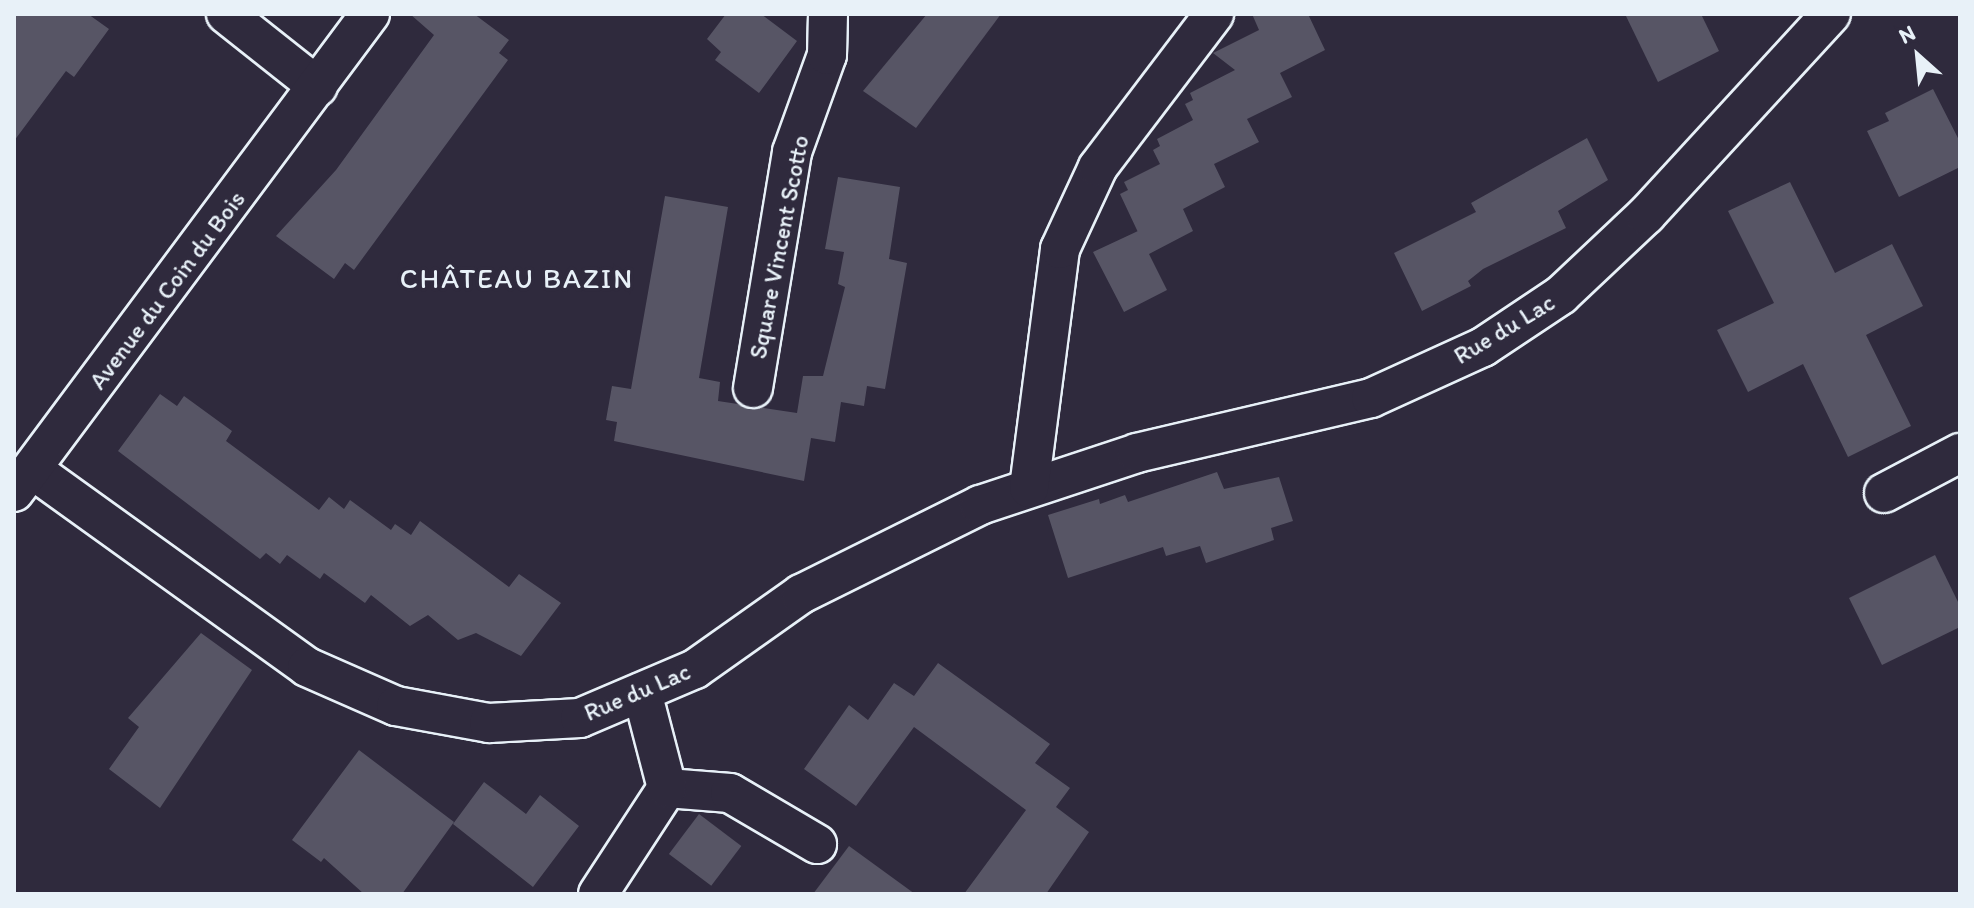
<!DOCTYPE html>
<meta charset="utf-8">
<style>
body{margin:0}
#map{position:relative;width:1974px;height:908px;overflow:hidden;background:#2f2a3d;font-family:Itim,sans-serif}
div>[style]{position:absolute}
.building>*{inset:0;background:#575565;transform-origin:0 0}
.roads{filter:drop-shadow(2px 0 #e8f1f8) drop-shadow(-2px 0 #e8f1f8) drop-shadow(0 2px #e8f1f8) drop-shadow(0 -2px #e8f1f8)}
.minor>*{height:38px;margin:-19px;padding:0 19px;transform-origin:19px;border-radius:19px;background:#2f2a3d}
span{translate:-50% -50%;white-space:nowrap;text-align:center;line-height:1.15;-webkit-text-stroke:7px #2f2a3d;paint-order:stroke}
.street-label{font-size:24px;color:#e8f1f8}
.quarter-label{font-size:28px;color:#e8f1f8;letter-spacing:2px}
.frame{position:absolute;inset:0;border:16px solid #e8f1f8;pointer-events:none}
.north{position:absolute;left:1878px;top:16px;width:80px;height:80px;-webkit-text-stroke:6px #2f2a3d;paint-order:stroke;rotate:333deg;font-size:22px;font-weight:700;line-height:32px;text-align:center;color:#e8f1f8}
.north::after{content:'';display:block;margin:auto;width:28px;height:36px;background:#e8f1f8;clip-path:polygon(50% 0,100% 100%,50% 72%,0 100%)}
</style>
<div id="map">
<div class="building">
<div style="clip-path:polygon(14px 14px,88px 14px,109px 29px,74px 77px,66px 71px,14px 141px)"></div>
<div style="clip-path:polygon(410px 14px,474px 14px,509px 40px,499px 53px,508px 60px,354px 270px,345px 263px,334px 279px,276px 236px,336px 170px,434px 35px)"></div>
<div style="clip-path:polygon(726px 14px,761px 14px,797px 41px,759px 93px,715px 60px,721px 52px,707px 39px)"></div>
<div style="clip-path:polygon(927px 14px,1001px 14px,916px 128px,863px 91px)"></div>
<div style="clip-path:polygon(1252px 14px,1308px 14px,1325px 50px,1280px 73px,1292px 97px,1247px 119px,1259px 142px,1214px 164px,1225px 187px,1183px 209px,1193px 231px,1149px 254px,1167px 290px,1124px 312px,1093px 252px,1138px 231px,1144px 245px,1120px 194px,1128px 190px,1124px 182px,1160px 164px,1153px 150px,1160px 146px,1157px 139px,1193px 120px,1185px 104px,1193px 100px,1190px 93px,1235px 70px,1213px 53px,1259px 30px)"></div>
<div style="clip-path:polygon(1625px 14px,1701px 14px,1719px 51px,1658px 82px)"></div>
<div style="clip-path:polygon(1933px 89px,1960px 142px,1960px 167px,1899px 197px,1867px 131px,1889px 121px,1885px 113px)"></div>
<div style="clip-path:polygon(1587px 138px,1608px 180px,1558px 211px,1566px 228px,1483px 269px,1468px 281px,1471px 286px,1422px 311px,1394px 253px,1476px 212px,1471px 203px)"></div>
<div style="clip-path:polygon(838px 177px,900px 187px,889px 259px,907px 263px,885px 389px,867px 386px,864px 406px,841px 402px,835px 442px,811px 438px,804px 481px,614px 441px,617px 422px,606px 420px,612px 386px,631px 389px,665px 196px,728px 207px,699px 378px,720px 382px,718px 401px,797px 413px,803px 376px,823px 376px,845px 287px,838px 284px,844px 252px,825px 249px)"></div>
<div style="clip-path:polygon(1790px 182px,1835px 273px,1892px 244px,1923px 306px,1866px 335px,1911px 426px,1848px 457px,1803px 364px,1748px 392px,1717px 330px,1774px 303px,1728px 211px)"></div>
<div style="clip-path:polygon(160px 394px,177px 406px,184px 396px,232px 431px,226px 441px,319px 510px,329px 497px,344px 509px,350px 500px,391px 530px,395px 524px,411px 535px,420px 521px,509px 587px,519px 574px,561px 603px,521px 656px,476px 633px,458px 640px,428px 615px,410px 626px,371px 595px,365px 603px,324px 573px,320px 579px,287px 555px,280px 564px,266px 553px,260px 559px,118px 451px)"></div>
<div style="clip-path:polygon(1217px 472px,1224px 489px,1279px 477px,1293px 521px,1271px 528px,1274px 540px,1206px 563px,1200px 546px,1166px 556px,1163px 547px,1068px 578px,1048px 515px,1099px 499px,1100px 504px,1125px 495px,1128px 502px)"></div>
<div style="clip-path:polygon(1935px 555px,1960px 606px,1960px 627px,1882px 665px,1849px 598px)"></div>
<div style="clip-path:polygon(201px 633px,252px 670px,160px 808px,109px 769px,139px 727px,128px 718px)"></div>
<div style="clip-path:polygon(938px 663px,1050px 744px,1035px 763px,1070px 788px,1056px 807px,1089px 832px,1046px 894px,964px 894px,1026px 810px,914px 727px,856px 806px,804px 769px,849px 705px,868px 720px,894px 683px,914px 696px)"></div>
<div style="clip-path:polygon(359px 750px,454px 822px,402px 894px,364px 894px,324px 858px,321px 862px,292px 840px)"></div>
<div style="clip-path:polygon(484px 782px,526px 814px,540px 795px,579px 826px,533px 887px,453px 824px)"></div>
<div style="left:699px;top:814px;width:53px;height:50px;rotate:37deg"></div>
<div style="clip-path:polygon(849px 846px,915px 894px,813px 894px)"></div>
</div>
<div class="roads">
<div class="minor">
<div style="left:226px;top:14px;width:117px;rotate:38.4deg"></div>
<div style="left:753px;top:388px;width:239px;rotate:-80.6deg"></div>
<div style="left:792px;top:152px;width:103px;rotate:-70.2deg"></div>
<div style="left:827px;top:55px;width:41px;rotate:-88.6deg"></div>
<div style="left:33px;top:470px;width:337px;rotate:35.7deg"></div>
<div style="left:307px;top:667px;width:97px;rotate:23.7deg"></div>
<div style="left:396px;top:706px;width:95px;rotate:10.4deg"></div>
<div style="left:489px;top:723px;width:91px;rotate:-3.1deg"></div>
<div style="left:580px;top:718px;width:125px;rotate:-23.1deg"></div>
<div style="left:695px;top:669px;width:130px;rotate:-35.3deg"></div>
<div style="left:801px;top:594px;width:200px;rotate:-26.4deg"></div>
<div style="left:980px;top:505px;width:165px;rotate:-18.3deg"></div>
<div style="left:1137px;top:453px;width:240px;rotate:-13.2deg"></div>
<div style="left:1371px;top:398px;width:123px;rotate:-24.5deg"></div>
<div style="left:1483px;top:347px;width:94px;rotate:-33.7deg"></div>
<div style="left:1561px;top:295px;width:117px;rotate:-43.3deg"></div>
<div style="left:1646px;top:215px;width:273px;rotate:-47.4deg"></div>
<div style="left:1029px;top:488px;width:241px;rotate:-82.6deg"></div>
<div style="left:1060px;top:249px;width:90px;rotate:-65.1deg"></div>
<div style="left:1098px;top:167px;width:192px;rotate:-52.8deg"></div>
<div style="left:14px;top:492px;width:596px;rotate:-53.32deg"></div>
<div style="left:1884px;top:493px;width:86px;rotate:-27.8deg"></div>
<div style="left:667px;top:788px;width:63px;rotate:4.5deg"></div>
<div style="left:730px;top:793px;width:101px;rotate:30.4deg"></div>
<div style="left:598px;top:894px;width:126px;rotate:-56.9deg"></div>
<div style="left:667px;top:788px;width:99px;rotate:-104.6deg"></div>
</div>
</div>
<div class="street-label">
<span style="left:779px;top:247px;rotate:-79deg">Square Vincent Scotto</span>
<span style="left:167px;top:290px;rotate:-53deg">Avenue du Coin du Bois</span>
<span style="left:1504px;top:329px;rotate:-31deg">Rue du Lac</span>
<span style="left:637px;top:692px;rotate:-23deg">Rue du Lac</span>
</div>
<div class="quarter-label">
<span style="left:517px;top:278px">CHÂTEAU BAZIN</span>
</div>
<div class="frame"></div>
<div class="north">N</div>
</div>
